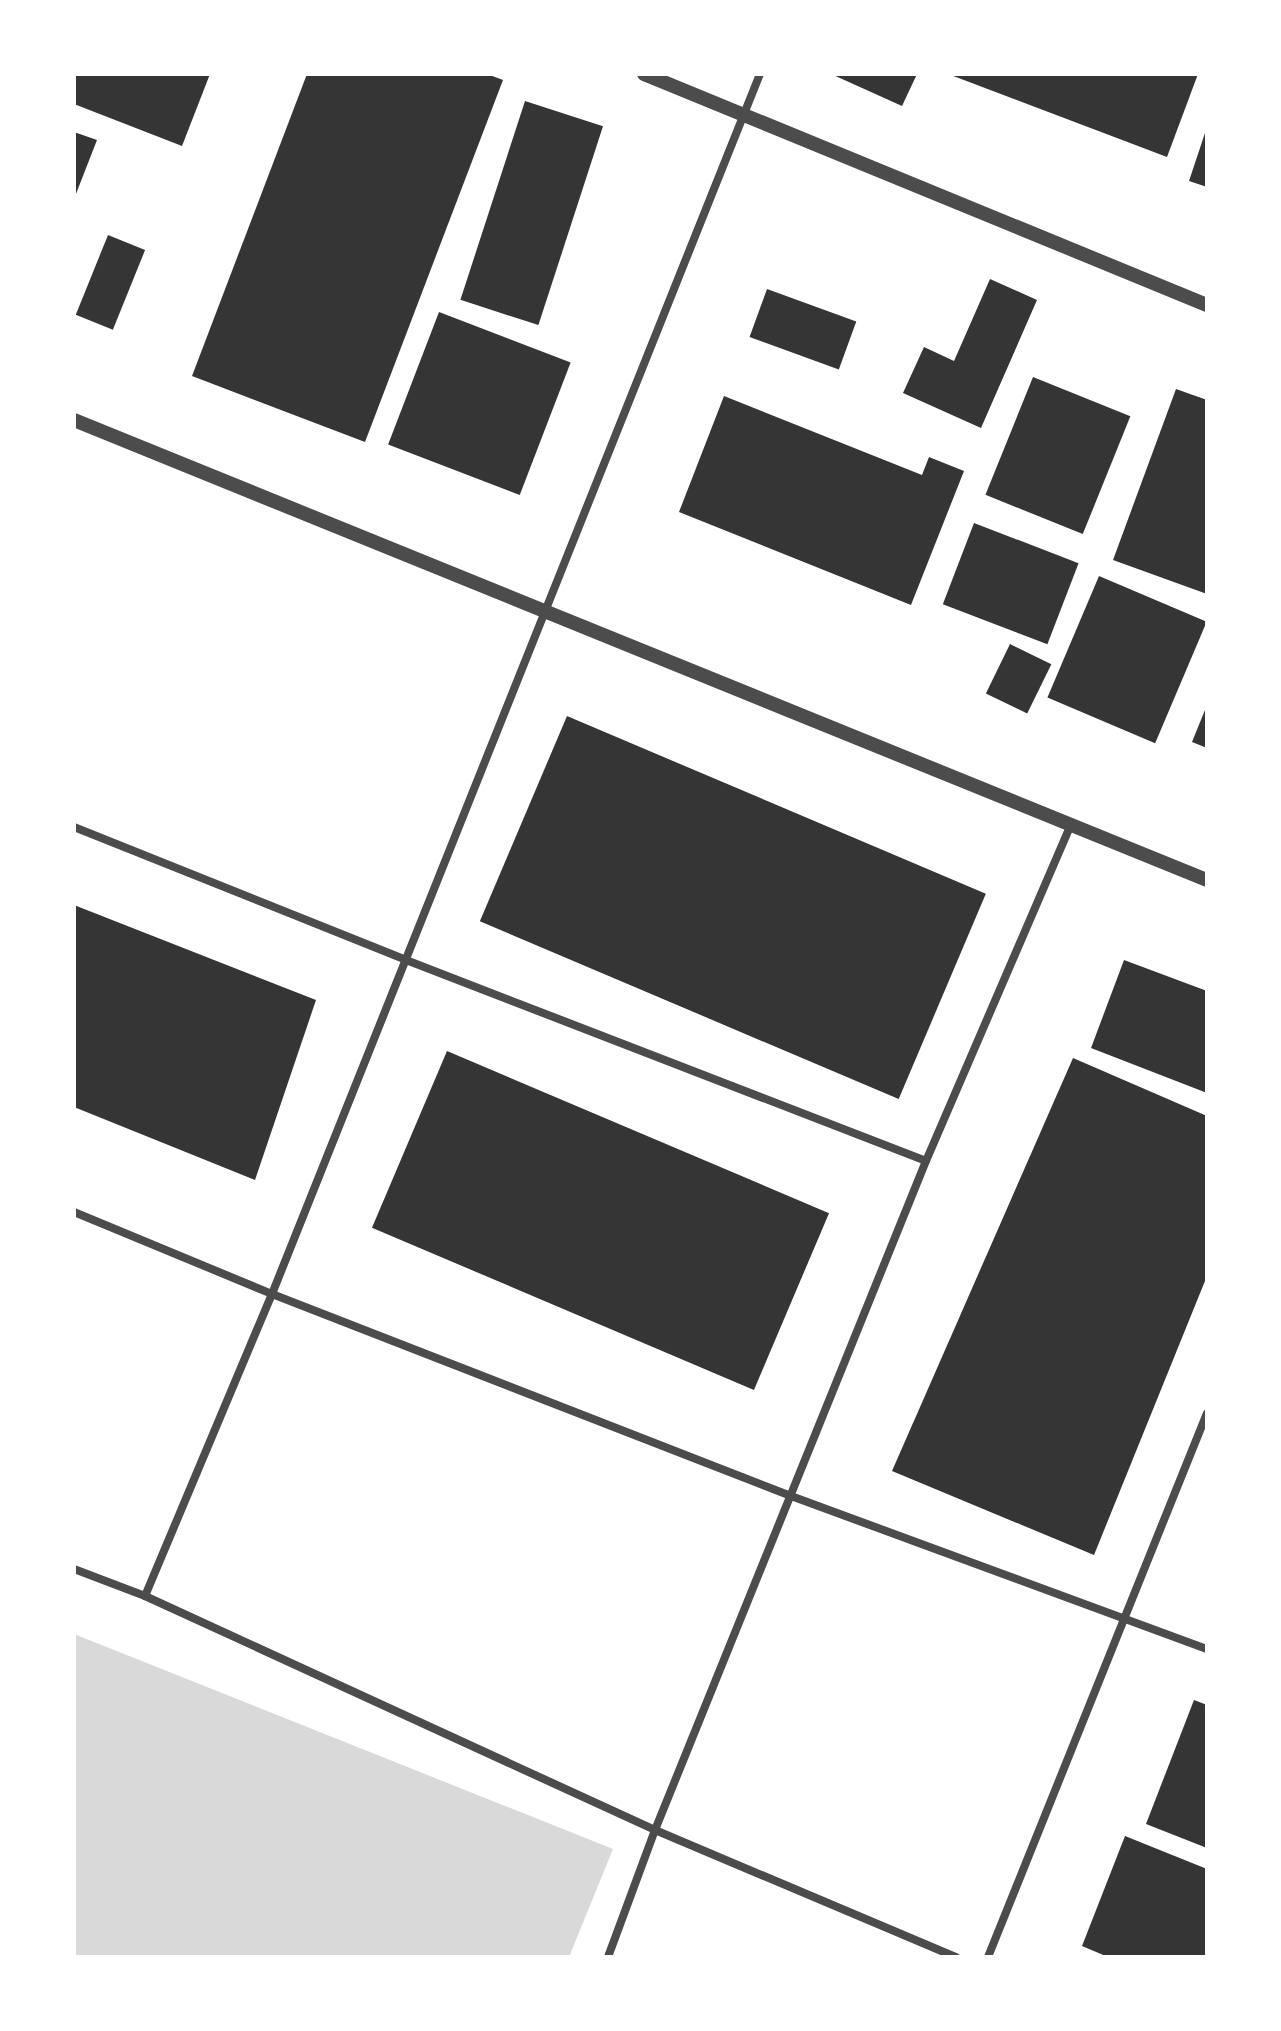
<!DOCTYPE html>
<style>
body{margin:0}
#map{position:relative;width:1281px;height:2031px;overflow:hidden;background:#fff;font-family:Poppins,sans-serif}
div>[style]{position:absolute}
.water>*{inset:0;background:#d9d9d9}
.building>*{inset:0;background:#353535;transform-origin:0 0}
.minor>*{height:8px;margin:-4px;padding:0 4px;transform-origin:4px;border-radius:4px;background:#4c4c4c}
.tertiary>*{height:14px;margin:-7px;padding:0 7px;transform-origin:7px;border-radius:7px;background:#4c4c4c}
span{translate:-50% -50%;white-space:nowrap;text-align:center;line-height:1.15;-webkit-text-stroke:6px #fff;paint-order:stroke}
.frame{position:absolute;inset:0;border:76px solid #fff;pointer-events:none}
</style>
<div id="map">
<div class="water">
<div style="clip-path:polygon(74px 1634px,613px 1849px,569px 1957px,74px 1957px)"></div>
</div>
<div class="building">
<div style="clip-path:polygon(74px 74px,210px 74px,182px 146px,74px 104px)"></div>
<div style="clip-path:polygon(307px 74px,487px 74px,503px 80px,365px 442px,192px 376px)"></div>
<div style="clip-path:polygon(831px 74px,917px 74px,902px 106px)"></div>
<div style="clip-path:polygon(948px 74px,1198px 74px,1167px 157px)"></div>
<div style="left:525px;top:101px;width:82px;height:209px;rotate:18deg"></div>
<div style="clip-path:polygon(1206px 130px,1207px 130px,1207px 187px,1189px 181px)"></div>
<div style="clip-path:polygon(74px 132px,97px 140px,74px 199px)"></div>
<div style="left:108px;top:235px;width:40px;height:86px;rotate:22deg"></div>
<div style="clip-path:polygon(990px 279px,1037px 300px,981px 428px,903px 393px,924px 347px,954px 361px)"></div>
<div style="left:767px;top:289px;width:95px;height:51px;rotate:20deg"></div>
<div style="left:439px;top:312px;width:141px;height:142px;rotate:21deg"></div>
<div style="left:1033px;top:377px;width:105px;height:127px;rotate:22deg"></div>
<div style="clip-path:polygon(1176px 389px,1207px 400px,1207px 594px,1113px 560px)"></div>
<div style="clip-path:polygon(724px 396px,922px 475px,929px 457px,964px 471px,911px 605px,679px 512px)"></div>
<div style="left:974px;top:523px;width:112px;height:87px;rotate:21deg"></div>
<div style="left:1099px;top:576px;width:117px;height:132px;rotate:23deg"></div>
<div style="left:1010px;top:644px;width:46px;height:55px;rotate:26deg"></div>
<div style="clip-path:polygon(1207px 705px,1207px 748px,1192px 742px)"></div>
<div style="left:567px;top:716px;width:455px;height:223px;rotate:23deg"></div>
<div style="clip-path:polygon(74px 905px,316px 1000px,255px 1180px,74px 1107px)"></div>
<div style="clip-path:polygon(1124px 960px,1207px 991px,1207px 1093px,1091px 1048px)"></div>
<div style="left:447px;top:1051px;width:415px;height:192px;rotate:23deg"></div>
<div style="clip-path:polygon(1073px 1058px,1207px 1116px,1207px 1276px,1094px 1555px,892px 1471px)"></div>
<div style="clip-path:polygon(1194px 1700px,1207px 1705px,1207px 1848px,1146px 1824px)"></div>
<div style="clip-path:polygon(1125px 1836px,1207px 1869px,1207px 1957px,1108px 1957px,1082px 1946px)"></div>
</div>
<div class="minor">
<div style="left:74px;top:827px;width:358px;rotate:21.8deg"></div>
<div style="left:406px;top:960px;width:557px;rotate:21.13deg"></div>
<div style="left:74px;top:1212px;width:214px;rotate:22.5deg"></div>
<div style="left:272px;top:1294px;width:557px;rotate:21.27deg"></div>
<div style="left:791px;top:1496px;width:443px;rotate:20.2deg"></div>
<div style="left:74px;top:1569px;width:76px;rotate:20.8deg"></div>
<div style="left:145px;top:1596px;width:561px;rotate:24.65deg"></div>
<div style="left:655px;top:1830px;width:327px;rotate:22.9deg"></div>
<div style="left:145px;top:1596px;width:328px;rotate:-67.2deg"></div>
<div style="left:272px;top:1294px;width:1314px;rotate:-68.2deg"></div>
<div style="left:608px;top:1957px;width:135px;rotate:-69.7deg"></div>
<div style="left:655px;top:1830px;width:722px;rotate:-67.95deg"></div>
<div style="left:926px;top:1161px;width:366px;rotate:-66.7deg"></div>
<div style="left:988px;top:1957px;width:586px;rotate:-68.07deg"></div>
</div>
<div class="tertiary">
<div style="left:644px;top:74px;width:609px;rotate:22.31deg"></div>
<div style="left:74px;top:420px;width:1223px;rotate:22.1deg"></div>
</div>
<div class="frame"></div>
</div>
